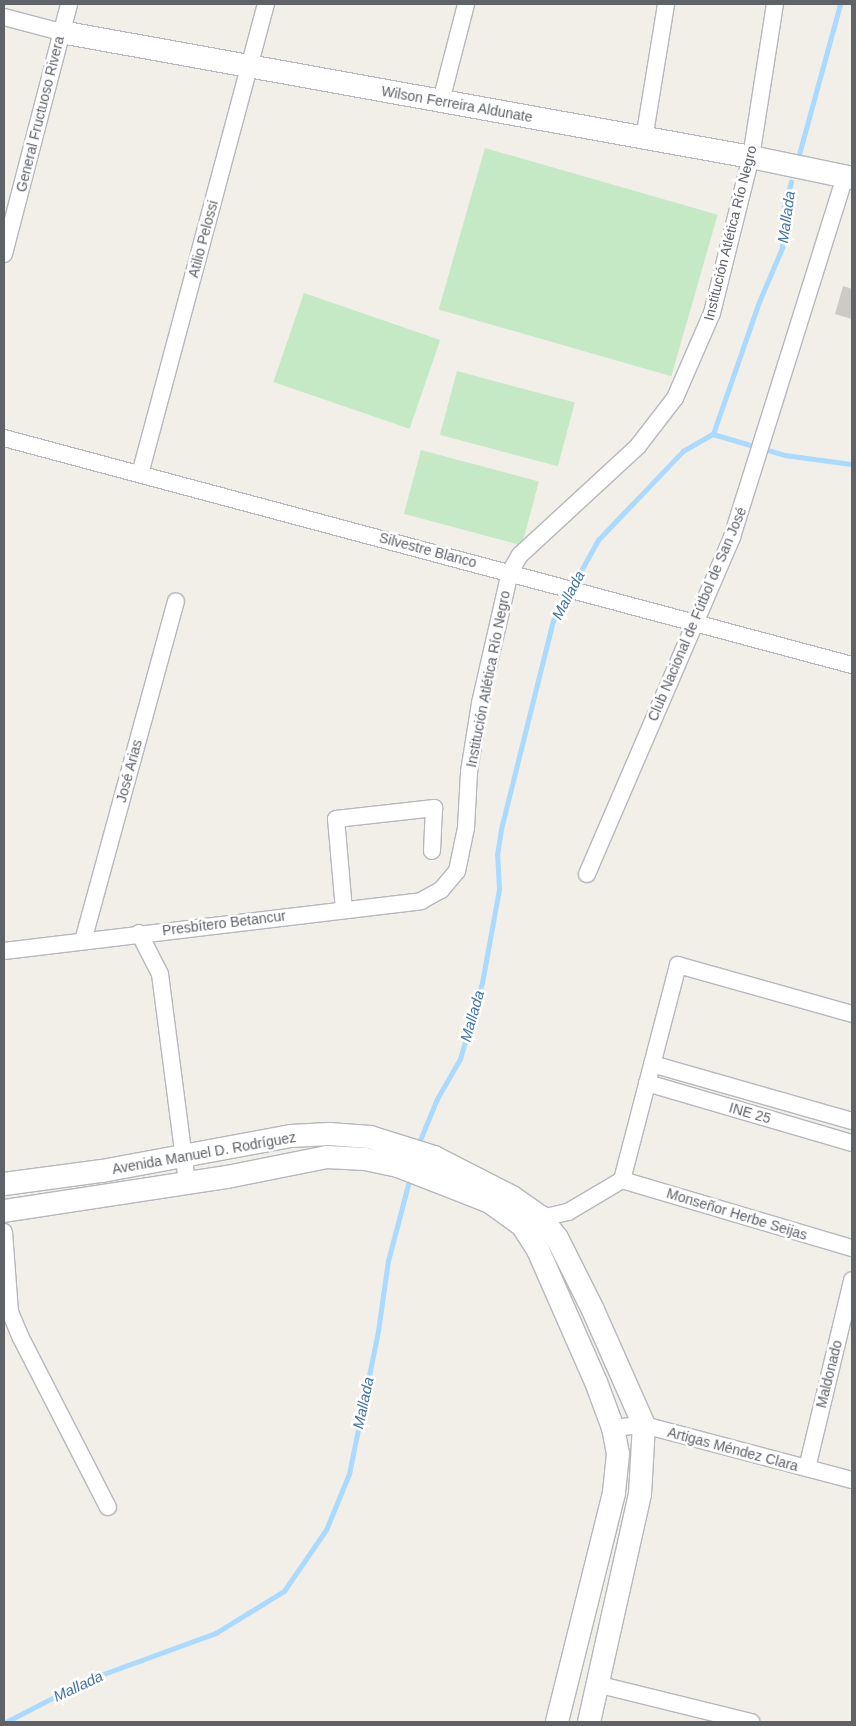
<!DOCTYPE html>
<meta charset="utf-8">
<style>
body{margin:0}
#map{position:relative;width:856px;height:1726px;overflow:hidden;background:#f1efe8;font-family:Arial,sans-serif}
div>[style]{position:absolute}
.green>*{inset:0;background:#c5e8c5;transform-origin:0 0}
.stream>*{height:4.5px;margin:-2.25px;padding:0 2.25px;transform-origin:2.25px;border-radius:2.25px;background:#aadaff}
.building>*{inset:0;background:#cccac5}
.roads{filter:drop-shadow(1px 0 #b5b8bc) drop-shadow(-1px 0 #b5b8bc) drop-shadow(0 1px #b5b8bc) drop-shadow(0 -1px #b5b8bc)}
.street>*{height:16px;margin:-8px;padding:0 8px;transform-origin:8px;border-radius:8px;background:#fff}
.secondary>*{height:22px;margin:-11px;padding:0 11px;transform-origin:11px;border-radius:11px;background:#fff}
span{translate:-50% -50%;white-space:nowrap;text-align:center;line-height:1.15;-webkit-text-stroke:5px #fff;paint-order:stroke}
.street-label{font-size:14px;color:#5f6368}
.water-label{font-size:15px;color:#4174aa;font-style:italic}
.frame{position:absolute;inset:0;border:5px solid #5f6368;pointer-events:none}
</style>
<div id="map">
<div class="green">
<div style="left:485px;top:148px;width:242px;height:168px;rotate:16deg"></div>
<div style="left:304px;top:293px;width:144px;height:94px;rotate:19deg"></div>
<div style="left:457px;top:371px;width:122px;height:66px;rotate:15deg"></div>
<div style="left:421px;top:450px;width:122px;height:66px;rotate:15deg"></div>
</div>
<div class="stream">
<div style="left:798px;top:158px;width:160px;rotate:-74.7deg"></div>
<div style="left:713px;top:434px;width:75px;rotate:16.3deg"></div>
<div style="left:785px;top:455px;width:68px;rotate:7.7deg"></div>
<div style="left:572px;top:587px;width:54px;rotate:-61deg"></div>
<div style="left:598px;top:540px;width:123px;rotate:-46.3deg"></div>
<div style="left:683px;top:451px;width:34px;rotate:-30deg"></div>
<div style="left:713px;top:434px;width:140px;rotate:-70.8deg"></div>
<div style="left:759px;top:302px;width:59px;rotate:-66.9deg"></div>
<div style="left:782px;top:248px;width:40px;rotate:-87.1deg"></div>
<div style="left:784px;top:208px;width:27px;rotate:-75deg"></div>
<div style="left:418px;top:1145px;width:50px;rotate:-67.6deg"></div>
<div style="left:437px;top:1099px;width:46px;rotate:-60.1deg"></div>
<div style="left:460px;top:1059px;width:79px;rotate:-73.9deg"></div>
<div style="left:482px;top:983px;width:96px;rotate:-79.7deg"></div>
<div style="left:499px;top:889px;width:34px;rotate:-93deg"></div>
<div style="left:497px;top:855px;width:30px;rotate:-81deg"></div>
<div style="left:502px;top:825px;width:210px;rotate:-76deg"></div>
<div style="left:553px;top:621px;width:31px;rotate:-61deg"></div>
<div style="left:6px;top:1722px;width:91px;rotate:-27.4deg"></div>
<div style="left:87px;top:1680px;width:137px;rotate:-20deg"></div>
<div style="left:216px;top:1633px;width:80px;rotate:-31.7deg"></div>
<div style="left:284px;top:1591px;width:74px;rotate:-55.5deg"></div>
<div style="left:326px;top:1530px;width:61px;rotate:-67.7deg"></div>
<div style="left:349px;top:1474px;width:146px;rotate:-78.5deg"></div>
<div style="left:378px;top:1331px;width:71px;rotate:-81.9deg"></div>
<div style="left:388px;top:1261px;width:87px;rotate:-75.3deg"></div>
</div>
<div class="building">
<div style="clip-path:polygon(843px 286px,852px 289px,852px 319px,835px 314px)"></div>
</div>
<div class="roads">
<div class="street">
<div style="left:4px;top:17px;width:59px;rotate:14.7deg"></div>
<div style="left:441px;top:101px;width:100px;rotate:-75.5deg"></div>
<div style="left:644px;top:139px;width:137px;rotate:-80.7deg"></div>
<div style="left:4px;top:254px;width:258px;rotate:-75.4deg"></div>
<div style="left:4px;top:438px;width:878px;rotate:14.99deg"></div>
<div style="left:140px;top:474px;width:487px;rotate:-75deg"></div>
<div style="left:587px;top:874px;width:367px;rotate:-66.7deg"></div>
<div style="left:732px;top:537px;width:377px;rotate:-72.6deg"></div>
<div style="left:344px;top:910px;width:91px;rotate:-95deg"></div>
<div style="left:336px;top:819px;width:99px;rotate:-6.4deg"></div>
<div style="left:434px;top:808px;width:43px;rotate:92.7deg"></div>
<div style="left:139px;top:933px;width:46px;rotate:62.9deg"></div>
<div style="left:160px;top:974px;width:210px;rotate:82.6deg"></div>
<div style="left:83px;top:941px;width:352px;rotate:-74.7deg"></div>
<div style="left:4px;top:951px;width:420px;rotate:-6.8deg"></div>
<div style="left:421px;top:901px;width:23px;rotate:-29deg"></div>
<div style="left:441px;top:890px;width:25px;rotate:-50deg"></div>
<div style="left:457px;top:871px;width:44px;rotate:-78.2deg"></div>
<div style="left:466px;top:828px;width:56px;rotate:-86.9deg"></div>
<div style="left:469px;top:772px;width:70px;rotate:-80.9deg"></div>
<div style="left:480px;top:703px;width:134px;rotate:-77.1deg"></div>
<div style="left:510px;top:572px;width:20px;rotate:-60deg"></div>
<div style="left:520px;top:555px;width:161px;rotate:-42.7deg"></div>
<div style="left:638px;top:446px;width:61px;rotate:-52.4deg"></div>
<div style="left:675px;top:398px;width:93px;rotate:-66.5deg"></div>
<div style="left:712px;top:313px;width:161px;rotate:-76deg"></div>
<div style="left:751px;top:157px;width:155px;rotate:-81.1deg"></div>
<div style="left:652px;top:1064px;width:208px;rotate:15.9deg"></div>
<div style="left:647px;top:1083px;width:214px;rotate:16.3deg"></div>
<div style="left:622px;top:1180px;width:240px;rotate:16.5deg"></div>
<div style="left:533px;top:1220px;width:36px;rotate:-13deg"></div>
<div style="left:568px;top:1212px;width:63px;rotate:-30.7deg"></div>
<div style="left:622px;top:1180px;width:222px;rotate:-75.4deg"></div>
<div style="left:678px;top:965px;width:181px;rotate:15.7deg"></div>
<div style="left:4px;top:1232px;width:80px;rotate:85.7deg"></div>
<div style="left:10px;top:1312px;width:28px;rotate:67deg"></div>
<div style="left:21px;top:1338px;width:190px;rotate:62.8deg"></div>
<div style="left:613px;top:1428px;width:31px;rotate:-6deg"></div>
<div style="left:644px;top:1425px;width:215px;rotate:14.8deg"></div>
<div style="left:807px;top:1468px;width:193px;rotate:-76.5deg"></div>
<div style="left:596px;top:1684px;width:160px;rotate:13.8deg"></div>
</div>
<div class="secondary">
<div style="left:61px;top:32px;width:701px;rotate:10.27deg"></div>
<div style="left:751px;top:157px;width:103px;rotate:11.7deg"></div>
<div style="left:4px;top:1184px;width:99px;rotate:-7.6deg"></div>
<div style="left:102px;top:1171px;width:192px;rotate:-10.5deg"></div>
<div style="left:291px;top:1136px;width:38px;rotate:-3deg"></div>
<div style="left:329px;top:1134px;width:41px;rotate:4.2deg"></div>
<div style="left:370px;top:1137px;width:67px;rotate:17.4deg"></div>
<div style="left:434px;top:1157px;width:88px;rotate:27.1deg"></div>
<div style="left:512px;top:1197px;width:35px;rotate:35deg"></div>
<div style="left:541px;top:1217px;width:26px;rotate:53deg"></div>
<div style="left:557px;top:1238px;width:80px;rotate:63.4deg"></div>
<div style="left:593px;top:1310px;width:126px;rotate:66.1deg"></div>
<div style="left:644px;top:1425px;width:69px;rotate:93.3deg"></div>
<div style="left:640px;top:1494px;width:234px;rotate:102.6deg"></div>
<div style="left:4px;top:1211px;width:226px;rotate:-8.7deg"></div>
<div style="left:227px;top:1177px;width:102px;rotate:-11.3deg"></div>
<div style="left:327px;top:1157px;width:38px;rotate:3deg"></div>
<div style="left:365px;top:1159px;width:34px;rotate:12deg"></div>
<div style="left:398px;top:1166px;width:99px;rotate:21.4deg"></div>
<div style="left:490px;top:1202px;width:39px;rotate:36deg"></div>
<div style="left:522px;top:1225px;width:30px;rotate:57deg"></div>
<div style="left:538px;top:1250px;width:144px;rotate:66.3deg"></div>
<div style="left:596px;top:1382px;width:49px;rotate:69.7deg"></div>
<div style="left:613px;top:1428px;width:26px;rotate:79deg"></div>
<div style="left:618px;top:1454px;width:39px;rotate:96deg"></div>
<div style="left:614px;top:1493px;width:236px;rotate:104deg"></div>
</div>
</div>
<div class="street-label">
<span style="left:457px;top:104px;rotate:10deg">Wilson Ferreira Aldunate</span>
<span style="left:40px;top:114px;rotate:-76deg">General Fructuoso Rivera</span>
<span style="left:730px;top:233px;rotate:-76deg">Institución Atlética Río Negro</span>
<span style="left:203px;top:239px;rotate:-75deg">Atilio Pelossi</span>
<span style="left:428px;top:550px;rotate:15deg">Silvestre Blanco</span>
<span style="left:697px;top:614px;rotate:-67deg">Club Nacional de Fútbol de San José</span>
<span style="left:488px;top:679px;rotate:-79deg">Institución Atlética Río Negro</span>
<span style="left:129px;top:771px;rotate:-75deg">José Arias</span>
<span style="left:224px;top:923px;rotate:-7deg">Presbítero Betancur</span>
<span style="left:750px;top:1113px;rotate:16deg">INE 25</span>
<span style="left:204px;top:1153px;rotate:-10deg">Avenida Manuel D. Rodríguez</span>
<span style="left:737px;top:1214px;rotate:17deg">Monseñor Herbe Seijas</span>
<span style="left:829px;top:1374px;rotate:-76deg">Maldonado</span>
<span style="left:733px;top:1449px;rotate:15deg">Artigas Méndez Clara</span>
</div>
<div class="water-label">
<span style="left:786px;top:217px;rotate:-82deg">Mallada</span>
<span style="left:568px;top:595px;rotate:-62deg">Mallada</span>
<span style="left:472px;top:1016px;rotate:-74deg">Mallada</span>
<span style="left:363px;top:1403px;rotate:-78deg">Mallada</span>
<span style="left:78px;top:1686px;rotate:-25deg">Mallada</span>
</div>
<div class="frame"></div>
</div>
